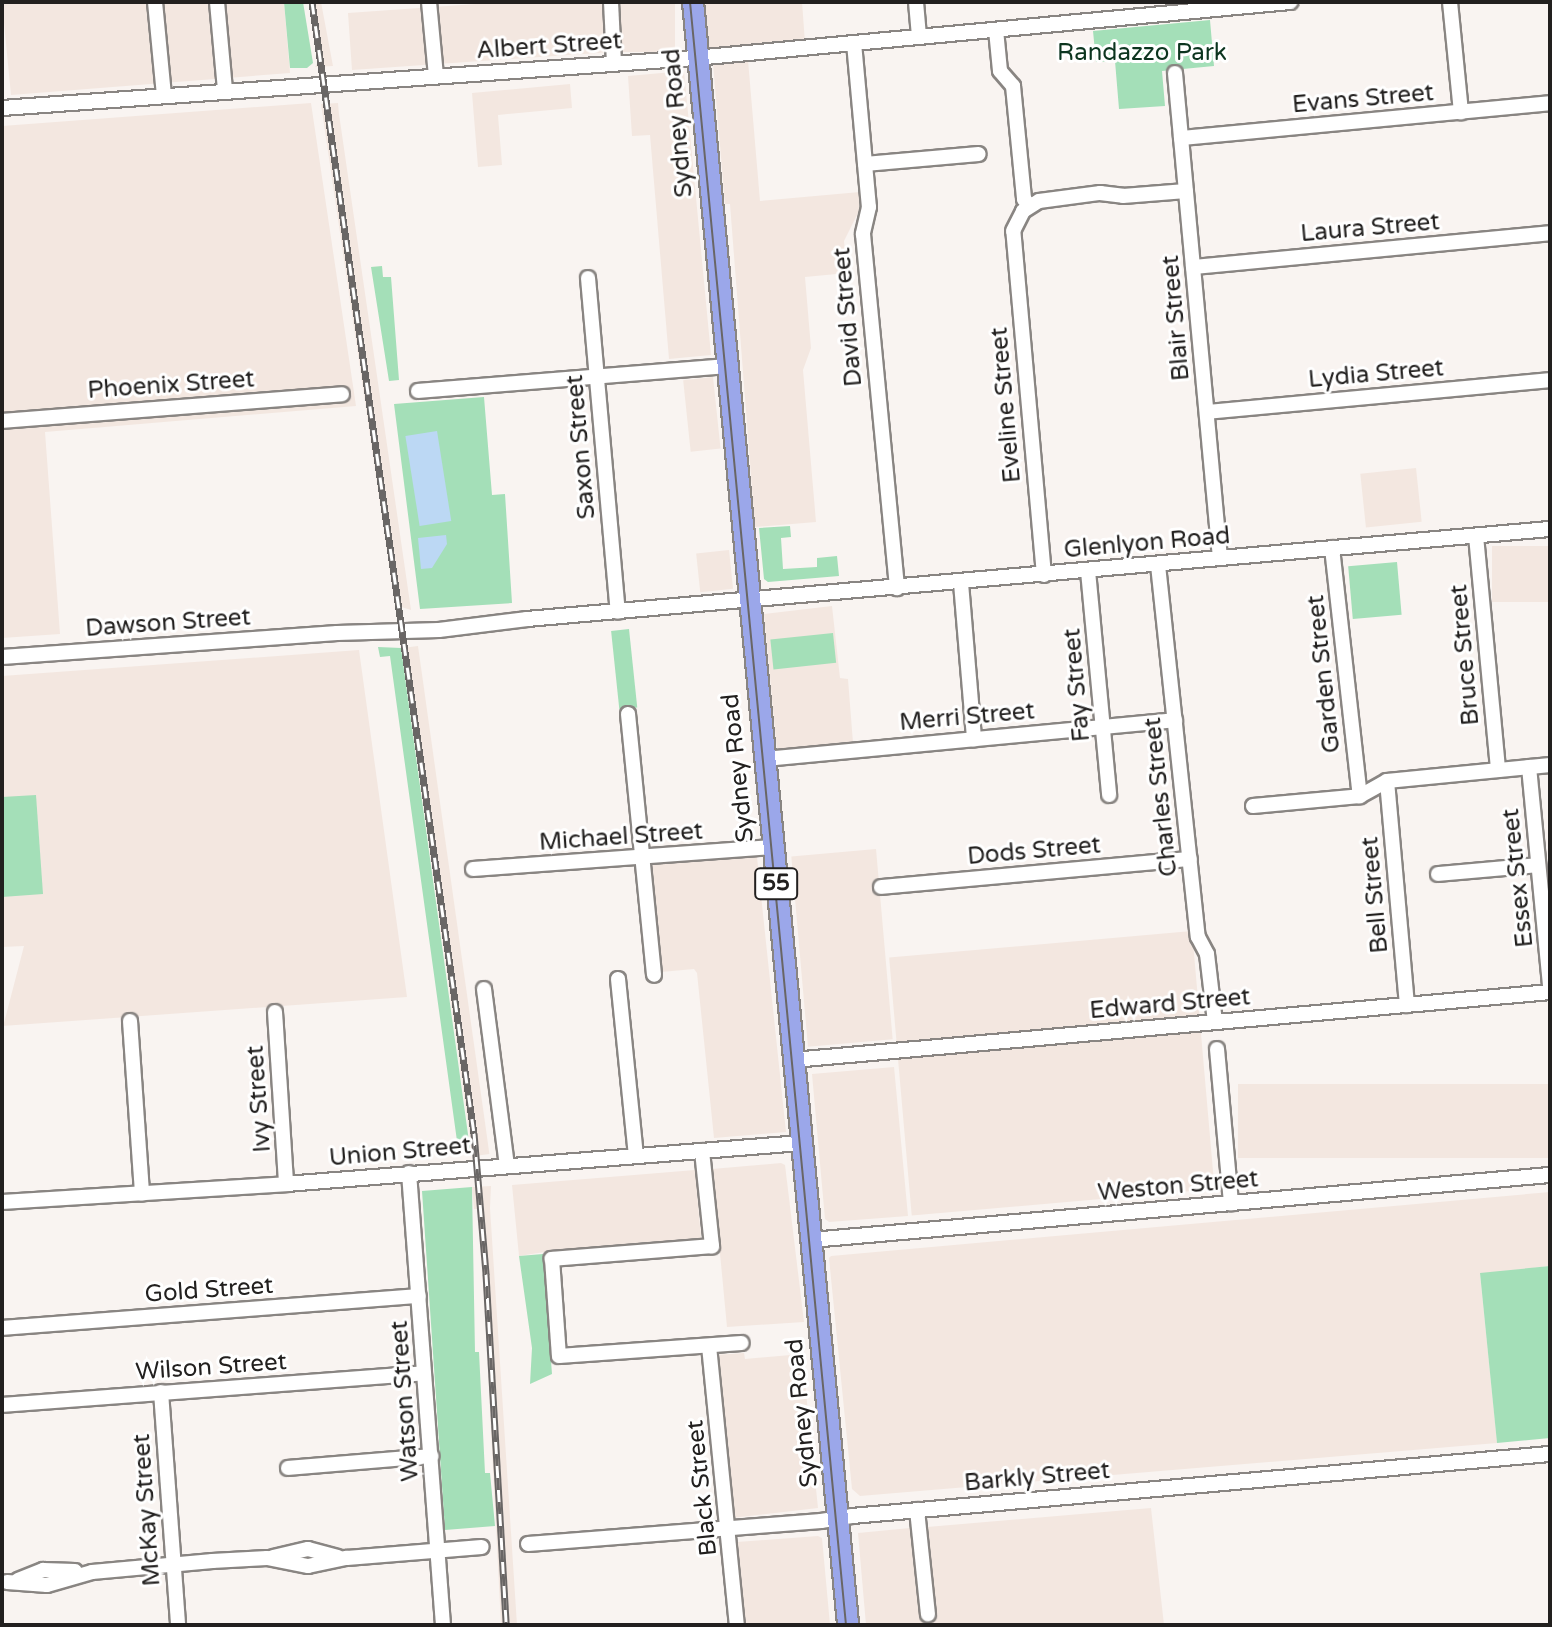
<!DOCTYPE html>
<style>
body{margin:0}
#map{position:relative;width:1552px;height:1627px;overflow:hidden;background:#f9f4f1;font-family:"Varela Round",sans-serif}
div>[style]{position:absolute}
.built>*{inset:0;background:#f3e7e0;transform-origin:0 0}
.green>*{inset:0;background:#a4dfb8;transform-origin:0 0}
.water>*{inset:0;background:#bcd8f4;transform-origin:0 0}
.roads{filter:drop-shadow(2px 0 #898582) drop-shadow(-2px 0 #898582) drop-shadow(0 2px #898582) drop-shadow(0 -2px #898582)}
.minor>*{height:14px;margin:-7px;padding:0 7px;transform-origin:7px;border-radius:7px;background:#fff}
.highway>*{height:20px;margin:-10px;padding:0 10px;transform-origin:10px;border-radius:10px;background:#9ba7ea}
.tram>*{height:2px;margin:-1px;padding:0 1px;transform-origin:1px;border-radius:1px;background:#696665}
.rail>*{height:7px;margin-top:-3.5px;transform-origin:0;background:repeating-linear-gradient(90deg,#fff 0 12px,#696665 0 24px);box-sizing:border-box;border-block:2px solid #696665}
span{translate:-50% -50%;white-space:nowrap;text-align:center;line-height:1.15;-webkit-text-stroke:6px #fff;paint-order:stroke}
.shield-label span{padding:2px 6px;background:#fff;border:2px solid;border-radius:6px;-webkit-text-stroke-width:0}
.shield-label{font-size:22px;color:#22201f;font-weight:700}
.street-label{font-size:24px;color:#22201f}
.park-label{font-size:24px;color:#0c351f}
.frame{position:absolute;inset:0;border:4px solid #22201f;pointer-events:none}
</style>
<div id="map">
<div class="built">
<div style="clip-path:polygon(2px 2px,284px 2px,290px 73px,11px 95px)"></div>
<div style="clip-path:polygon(309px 2px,321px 2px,333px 66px,315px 67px,318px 62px)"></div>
<div style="clip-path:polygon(504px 2px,607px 2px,611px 52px,352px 70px,348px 13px)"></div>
<div style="left:618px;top:2px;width:57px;height:50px"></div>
<div style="clip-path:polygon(703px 2px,802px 2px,805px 43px,708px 52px)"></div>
<div style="clip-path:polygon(748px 60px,760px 201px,860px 192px,859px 211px,844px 241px,847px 273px,805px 277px,811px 348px,803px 370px,816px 522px,755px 527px,730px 204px,725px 204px,713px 64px)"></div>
<div style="clip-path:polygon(684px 71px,711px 355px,669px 359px,650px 135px,632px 136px,628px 76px)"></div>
<div style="clip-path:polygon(570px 84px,572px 108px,498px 115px,502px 165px,478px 167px,472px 93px)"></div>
<div style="clip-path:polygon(311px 103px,356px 406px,45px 432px,60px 634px,2px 638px,2px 126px)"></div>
<div style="clip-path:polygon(338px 103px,339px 114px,411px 610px,395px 605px,321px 104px)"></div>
<div style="left:713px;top:377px;width:72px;height:30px;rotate:84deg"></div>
<div style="left:1416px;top:468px;width:54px;height:56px;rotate:84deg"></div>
<div style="left:1550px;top:546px;width:56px;height:58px;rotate:90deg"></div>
<div style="left:729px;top:550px;width:39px;height:33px;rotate:84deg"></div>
<div style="clip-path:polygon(832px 606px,840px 678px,848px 679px,853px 743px,777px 750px,764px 614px)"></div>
<div style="left:418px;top:646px;width:513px;height:17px;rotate:82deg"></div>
<div style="clip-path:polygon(359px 650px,407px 997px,2px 1026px,2px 1012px,4px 1023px,24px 946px,2px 947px,2px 676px)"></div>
<div style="left:876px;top:849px;width:191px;height:85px;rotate:85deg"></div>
<div style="clip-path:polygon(757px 857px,786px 1132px,714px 1138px,697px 973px,694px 969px,661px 972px,649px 865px)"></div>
<div style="left:1192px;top:931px;width:259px;height:304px;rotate:85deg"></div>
<div style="clip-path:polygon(894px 1067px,908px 1216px,829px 1222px,825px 1219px,812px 1074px)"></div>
<div style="left:1550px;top:1084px;width:74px;height:312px;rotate:90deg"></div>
<div style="clip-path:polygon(781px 1163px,785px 1165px,804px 1322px,727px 1327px,712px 1169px)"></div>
<div style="clip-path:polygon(695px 1170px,701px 1238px,564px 1249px,519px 1256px,512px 1185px)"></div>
<div style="clip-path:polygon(491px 1186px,490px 1208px,517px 1625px,501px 1625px,482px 1253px,478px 1209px,474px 1209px,472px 1187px)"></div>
<div style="clip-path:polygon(1550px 1192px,1550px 1266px,1480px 1274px,1497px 1443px,860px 1496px,852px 1489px,829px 1258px,831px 1256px)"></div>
<div style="clip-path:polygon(744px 1353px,745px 1359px,802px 1354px,818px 1508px,732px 1518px,715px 1355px)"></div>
<div style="clip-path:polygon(1151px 1508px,1164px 1625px,866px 1625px,858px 1533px,910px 1528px,920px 1615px,936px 1614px,927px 1527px)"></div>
<div style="clip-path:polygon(818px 1536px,822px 1538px,830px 1625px,744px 1625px,737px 1542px)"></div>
</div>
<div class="green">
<div style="clip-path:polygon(284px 2px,303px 2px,313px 63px,307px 68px,290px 68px)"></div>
<div style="clip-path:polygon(1210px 20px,1214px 66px,1162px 71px,1165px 106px,1119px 109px,1115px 61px,1096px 62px,1093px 31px)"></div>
<div style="clip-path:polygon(382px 266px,383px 277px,391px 277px,399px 380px,389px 381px,371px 267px)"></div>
<div style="clip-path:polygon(484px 397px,492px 495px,505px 494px,512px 603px,420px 609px,394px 404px)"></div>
<div style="clip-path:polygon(790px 526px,791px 537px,781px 538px,783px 569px,817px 567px,817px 558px,837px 556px,839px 576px,768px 582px,764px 579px,759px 528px)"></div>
<div style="left:1397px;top:562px;width:53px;height:49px;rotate:85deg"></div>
<div style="left:629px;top:629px;width:79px;height:18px;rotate:84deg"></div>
<div style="left:833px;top:633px;width:30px;height:63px;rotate:84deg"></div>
<div style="clip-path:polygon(378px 647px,401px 648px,471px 1156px,457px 1141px,390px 656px,380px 657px)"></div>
<div style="clip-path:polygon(36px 795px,43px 894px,2px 897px,2px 797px)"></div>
<div style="clip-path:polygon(472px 1187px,475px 1352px,479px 1352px,485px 1473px,490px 1473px,495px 1526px,445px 1530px,422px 1191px)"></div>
<div style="clip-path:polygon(543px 1254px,552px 1374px,530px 1384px,532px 1348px,519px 1256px)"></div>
<div style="clip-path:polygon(1550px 1266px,1550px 1438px,1497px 1443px,1480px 1273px)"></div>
</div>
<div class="water">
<div style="left:437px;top:431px;width:91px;height:32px;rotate:81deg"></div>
<div style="clip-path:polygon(446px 535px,447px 544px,432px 568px,421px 569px,418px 538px)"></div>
</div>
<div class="roads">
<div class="minor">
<div style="left:155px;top:2px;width:93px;rotate:84.5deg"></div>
<div style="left:217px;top:2px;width:88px;rotate:84.8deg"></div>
<div style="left:429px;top:2px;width:74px;rotate:84.6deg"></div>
<div style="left:611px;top:2px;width:61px;rotate:87.2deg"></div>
<div style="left:916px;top:2px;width:35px;rotate:85deg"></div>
<div style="left:1450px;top:2px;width:111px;rotate:84.3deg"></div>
<div style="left:996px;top:30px;width:41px;rotate:84.4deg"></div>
<div style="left:1000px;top:71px;width:20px;rotate:49deg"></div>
<div style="left:1013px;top:86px;width:114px;rotate:84.4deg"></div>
<div style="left:1024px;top:199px;width:8px;rotate:50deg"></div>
<div style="left:854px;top:43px;width:165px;rotate:84.8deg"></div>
<div style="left:869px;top:207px;width:28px;rotate:103deg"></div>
<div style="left:863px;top:234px;width:356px;rotate:84.5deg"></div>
<div style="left:1175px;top:73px;width:487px;rotate:84.7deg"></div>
<div style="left:2px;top:108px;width:695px;rotate:-4.13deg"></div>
<div style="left:695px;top:58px;width:598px;rotate:-5.38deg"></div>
<div style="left:1181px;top:138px;width:371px;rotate:-5.4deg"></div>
<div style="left:865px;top:164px;width:114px;rotate:-5deg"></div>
<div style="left:1193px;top:267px;width:359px;rotate:-5.4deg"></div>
<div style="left:588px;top:278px;width:335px;rotate:84.9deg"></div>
<div style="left:418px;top:391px;width:310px;rotate:-4.6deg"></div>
<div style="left:1207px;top:412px;width:344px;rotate:-5.3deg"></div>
<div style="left:2px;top:421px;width:341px;rotate:-4.5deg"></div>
<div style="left:1476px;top:536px;width:235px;rotate:84.6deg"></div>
<div style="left:1332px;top:548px;width:250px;rotate:83.6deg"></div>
<div style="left:1158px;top:565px;width:374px;rotate:83.9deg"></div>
<div style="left:1198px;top:937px;width:19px;rotate:62deg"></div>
<div style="left:1207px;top:954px;width:68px;rotate:83.3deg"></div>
<div style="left:1088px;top:571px;width:225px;rotate:84.6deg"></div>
<div style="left:1044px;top:575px;width:345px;rotate:-95.1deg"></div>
<div style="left:1013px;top:231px;width:22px;rotate:-63deg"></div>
<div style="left:1023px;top:211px;width:19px;rotate:-32deg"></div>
<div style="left:1039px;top:201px;width:62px;rotate:-7.5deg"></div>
<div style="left:1100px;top:193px;width:23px;rotate:7deg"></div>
<div style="left:1123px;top:196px;width:63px;rotate:-4.5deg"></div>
<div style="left:961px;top:583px;width:157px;rotate:85.2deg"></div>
<div style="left:2px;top:657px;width:336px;rotate:-4.1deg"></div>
<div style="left:337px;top:633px;width:102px;rotate:-1.7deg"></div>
<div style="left:439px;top:630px;width:89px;rotate:-7.1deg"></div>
<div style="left:527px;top:619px;width:1027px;rotate:-5.03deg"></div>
<div style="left:628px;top:714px;width:262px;rotate:84.3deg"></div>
<div style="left:764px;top:759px;width:413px;rotate:-5.4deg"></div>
<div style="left:1529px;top:767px;width:220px;rotate:84.5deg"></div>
<div style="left:1387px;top:781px;width:225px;rotate:84.9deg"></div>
<div style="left:1253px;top:806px;width:107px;rotate:-5.3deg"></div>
<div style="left:1360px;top:796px;width:31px;rotate:-29deg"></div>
<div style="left:1387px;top:781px;width:164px;rotate:-5.6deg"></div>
<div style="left:473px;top:869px;width:300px;rotate:-4.2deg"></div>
<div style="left:1438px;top:874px;width:100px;rotate:-5.1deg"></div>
<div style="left:881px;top:887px;width:310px;rotate:-5.2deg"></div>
<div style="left:618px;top:979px;width:177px;rotate:84.2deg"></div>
<div style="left:484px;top:989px;width:177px;rotate:82.6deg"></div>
<div style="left:275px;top:1012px;width:172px;rotate:86.3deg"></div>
<div style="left:130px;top:1021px;width:173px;rotate:86deg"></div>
<div style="left:1217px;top:1049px;width:155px;rotate:84.8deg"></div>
<div style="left:793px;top:1060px;width:760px;rotate:-5.13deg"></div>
<div style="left:702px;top:1151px;width:96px;rotate:84deg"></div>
<div style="left:712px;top:1246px;width:161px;rotate:175.4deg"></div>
<div style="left:552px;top:1259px;width:97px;rotate:85.9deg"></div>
<div style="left:559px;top:1356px;width:183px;rotate:-4.1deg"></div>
<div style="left:409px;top:1173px;width:453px;rotate:85.7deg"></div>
<div style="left:2px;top:1202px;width:285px;rotate:-3.6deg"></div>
<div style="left:286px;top:1184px;width:517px;rotate:-4.55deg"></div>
<div style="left:811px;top:1240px;width:742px;rotate:-5.03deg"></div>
<div style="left:2px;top:1328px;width:418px;rotate:-4.4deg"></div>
<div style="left:709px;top:1346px;width:280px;rotate:84.3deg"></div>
<div style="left:161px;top:1392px;width:234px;rotate:85.8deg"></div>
<div style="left:2px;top:1405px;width:423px;rotate:-4.3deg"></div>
<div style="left:288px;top:1468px;width:144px;rotate:-4.8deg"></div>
<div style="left:917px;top:1510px;width:105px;rotate:84deg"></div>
<div style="left:528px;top:1544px;width:294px;rotate:-4.5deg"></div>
<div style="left:821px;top:1521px;width:31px;rotate:-9deg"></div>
<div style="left:852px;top:1516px;width:701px;rotate:-5.08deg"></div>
<div style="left:273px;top:1557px;width:36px;rotate:-13deg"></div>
<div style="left:308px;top:1549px;width:31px;rotate:15deg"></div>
<div style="left:18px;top:1580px;width:27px;rotate:-22deg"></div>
<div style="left:43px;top:1570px;width:32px;rotate:2deg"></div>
<div style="left:7px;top:1582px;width:40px;rotate:4.3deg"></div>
<div style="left:47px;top:1585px;width:47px;rotate:-16.1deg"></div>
<div style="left:92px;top:1572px;width:121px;rotate:-5.2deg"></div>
<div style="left:212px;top:1561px;width:55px;rotate:-3.1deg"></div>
<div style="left:267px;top:1558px;width:42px;rotate:11deg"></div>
<div style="left:308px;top:1566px;width:40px;rotate:-12deg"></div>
<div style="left:347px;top:1558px;width:135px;rotate:-4.7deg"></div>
</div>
<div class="highway">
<div style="left:693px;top:2px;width:1630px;rotate:84.54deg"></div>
</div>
</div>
<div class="tram">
<div style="left:690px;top:2px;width:1630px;rotate:84.51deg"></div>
</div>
<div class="rail">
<div style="left:312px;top:2px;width:1143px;rotate:81.85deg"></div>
<div style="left:474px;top:1133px;width:142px;rotate:85.1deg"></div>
<div style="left:486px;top:1274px;width:352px;rotate:86.7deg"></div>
</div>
<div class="shield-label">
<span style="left:776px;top:884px">55</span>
</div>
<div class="street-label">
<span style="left:549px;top:46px;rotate:-4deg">Albert Street</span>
<span style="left:1363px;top:99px;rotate:-5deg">Evans Street</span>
<span style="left:678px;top:123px;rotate:-95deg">Sydney Road</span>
<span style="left:1370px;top:228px;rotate:-5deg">Laura Street</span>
<span style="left:848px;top:317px;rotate:-95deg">David Street</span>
<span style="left:1176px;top:318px;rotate:-95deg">Blair Street</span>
<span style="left:1376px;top:374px;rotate:-5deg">Lydia Street</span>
<span style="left:171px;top:385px;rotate:-4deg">Phoenix Street</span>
<span style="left:1006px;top:405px;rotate:-95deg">Eveline Street</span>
<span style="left:581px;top:447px;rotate:-95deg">Saxon Street</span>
<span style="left:1147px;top:543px;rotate:-5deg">Glenlyon Road</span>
<span style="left:168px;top:623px;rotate:-4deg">Dawson Street</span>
<span style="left:1465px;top:655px;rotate:-95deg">Bruce Street</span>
<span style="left:1324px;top:674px;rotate:-96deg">Garden Street</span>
<span style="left:1077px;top:685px;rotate:-95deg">Fay Street</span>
<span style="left:967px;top:717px;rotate:-5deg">Merri Street</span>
<span style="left:738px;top:768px;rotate:-96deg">Sydney Road</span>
<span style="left:1161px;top:797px;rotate:-96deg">Charles Street</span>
<span style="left:621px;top:837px;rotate:-4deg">Michael Street</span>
<span style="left:1034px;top:851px;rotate:-5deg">Dods Street</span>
<span style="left:1518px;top:878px;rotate:-96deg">Essex Street</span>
<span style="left:1375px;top:895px;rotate:-95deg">Bell Street</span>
<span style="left:1170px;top:1004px;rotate:-5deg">Edward Street</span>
<span style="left:259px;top:1099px;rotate:-94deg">Ivy Street</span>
<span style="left:400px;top:1152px;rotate:-5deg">Union Street</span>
<span style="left:1178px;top:1186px;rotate:-5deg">Weston Street</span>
<span style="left:209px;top:1290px;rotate:-4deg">Gold Street</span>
<span style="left:211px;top:1367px;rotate:-4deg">Wilson Street</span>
<span style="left:405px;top:1401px;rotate:-94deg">Watson Street</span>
<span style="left:802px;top:1413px;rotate:-96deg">Sydney Road</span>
<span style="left:1037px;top:1477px;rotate:-5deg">Barkly Street</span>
<span style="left:702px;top:1488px;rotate:-96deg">Black Street</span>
<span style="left:147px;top:1510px;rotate:-94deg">McKay Street</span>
</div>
<div class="park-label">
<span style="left:1142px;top:53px">Randazzo Park</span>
</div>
<div class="frame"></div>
</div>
